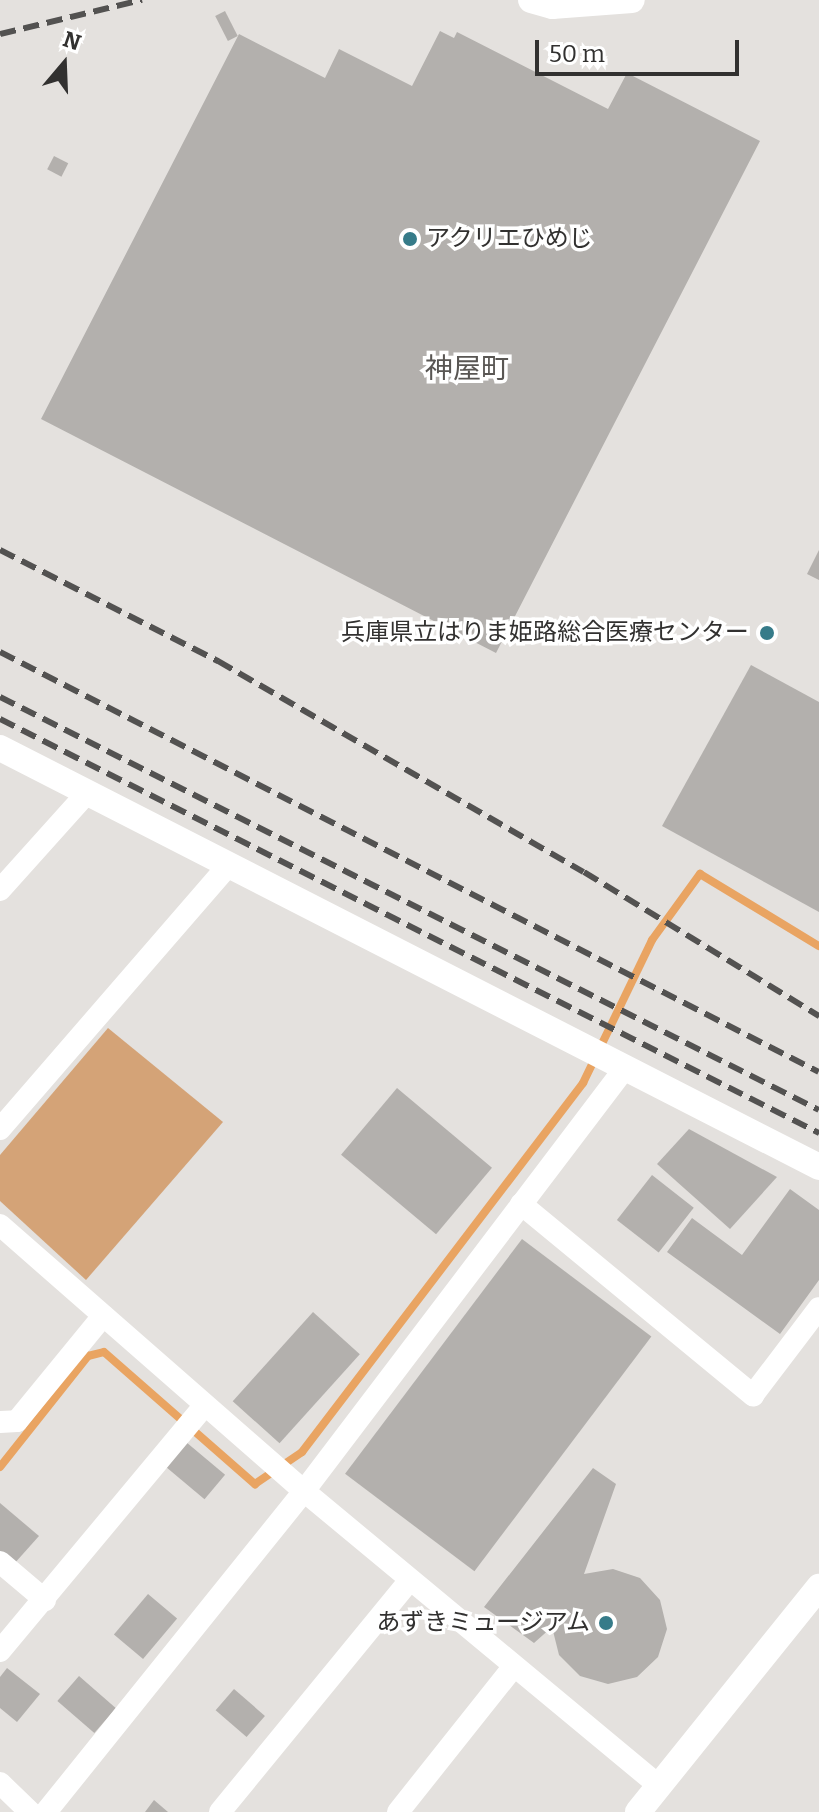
<!DOCTYPE html>
<meta charset="utf-8">
<style>
body{margin:0}
#map{position:relative;width:819px;height:1812px;overflow:hidden;background:#e4e1de;font-family:Bitter,"Noto Sans JP",serif}
div>[style]{position:absolute}
.green>*{inset:0;background:#d4a377}
.stream>*{height:8px;margin:-4px;padding:0 4px;transform-origin:4px;border-radius:4px;background:#e9a462}
.building>*{inset:0;background:#b3b0ad;transform-origin:0 0}
.minor>*{height:22px;margin:-11px;padding:0 11px;transform-origin:11px;border-radius:11px;background:#fff}
.tertiary>*{height:26px;margin:-13px;padding:0 13px;transform-origin:13px;border-radius:13px;background:#fff}
.rail>*{height:6px;margin-top:-3px;transform-origin:0;background:repeating-linear-gradient(90deg,#535251 0 16px,transparent 0 24px)}
.dots>*{width:22px;height:22px;translate:-50% -50%;box-sizing:border-box;border:4px solid #fff;border-radius:50%}
span{translate:-50% -50%;white-space:nowrap;text-align:center;line-height:1.15;-webkit-text-stroke:7px #fff;paint-order:stroke}
.poi-label{font-size:24px;color:#323130}
.left{translate:0 -50%;text-align:left}
.right{translate:-100% -50%;text-align:right}
.quarter-label{font-size:28px;color:#595653}
.north{position:absolute;left:24px;top:24px;width:80px;height:80px;-webkit-text-stroke:6px #fff;paint-order:stroke;rotate:19deg;font-size:22px;font-weight:700;line-height:32px;text-align:center;color:#323130}
.north::after{content:'';display:block;margin:auto;width:28px;height:36px;background:#323130;clip-path:polygon(50% 0,100% 100%,50% 72%,0 100%)}
.scale{position:absolute;left:535px;top:40px;width:204px;height:36px;box-sizing:border-box;border:4px solid #323130;border-top:0;padding-left:10px;font-size:24px;line-height:28px;white-space:nowrap;color:#323130;-webkit-text-stroke:6px #fff;paint-order:stroke}
</style>
<div id="map">
<div class="green">
<div style="clip-path:polygon(108px 1028px,223px 1122px,86px 1280px,0 1201px,0 1155px)"></div>
</div>
<div class="stream">
<div style="left:0;top:1467px;width:142px;rotate:-51.6deg"></div>
<div style="left:88px;top:1356px;width:16px;rotate:-14deg"></div>
<div style="left:104px;top:1352px;width:201px;rotate:41.2deg"></div>
<div style="left:255px;top:1484px;width:57px;rotate:-34.2deg"></div>
<div style="left:302px;top:1452px;width:464px;rotate:-52.7deg"></div>
<div style="left:583px;top:1083px;width:159px;rotate:-64.2deg"></div>
<div style="left:652px;top:940px;width:82px;rotate:-54deg"></div>
<div style="left:700px;top:874px;width:139px;rotate:31.2deg"></div>
</div>
<div class="building">
<div style="left:225px;top:11px;width:28px;height:11px;rotate:63deg"></div>
<div style="clip-path:polygon(440px 31px,454px 38px,457px 32px,608px 109px,627px 73px,760px 141px,496px 653px,41px 419px,239px 34px,325px 78px,339px 49px,412px 86px)"></div>
<div style="left:54px;top:156px;width:16px;height:15px;rotate:27deg"></div>
<div style="clip-path:polygon(819px 550px,819px 580px,807px 574px)"></div>
<div style="clip-path:polygon(751px 665px,819px 702px,819px 912px,662px 826px)"></div>
<div style="left:397px;top:1088px;width:124px;height:87px;rotate:40deg"></div>
<div style="clip-path:polygon(689px 1129px,777px 1177px,730px 1229px,657px 1164px)"></div>
<div style="left:652px;top:1175px;width:53px;height:57px;rotate:38deg"></div>
<div style="clip-path:polygon(790px 1189px,819px 1210px,819px 1280px,780px 1334px,667px 1252px,692px 1218px,742px 1255px)"></div>
<div style="left:522px;top:1239px;width:162px;height:294px;rotate:37deg"></div>
<div style="left:313px;top:1312px;width:63px;height:120px;rotate:42deg"></div>
<div style="left:186px;top:1442px;width:51px;height:32px;rotate:40deg"></div>
<div style="clip-path:polygon(593px 1468px,616px 1484px,584px 1574px,613px 1569px,640px 1578px,660px 1600px,667px 1629px,658px 1657px,637px 1677px,608px 1684px,580px 1676px,559px 1655px,552px 1627px,534px 1643px,484px 1607px)"></div>
<div style="clip-path:polygon(0 1503px,39px 1536px,14px 1564px,0 1552px)"></div>
<div style="left:148px;top:1594px;width:38px;height:53px;rotate:40deg"></div>
<div style="clip-path:polygon(7px 1668px,40px 1694px,17px 1722px,0 1708px,0 1677px)"></div>
<div style="left:79px;top:1676px;width:49px;height:33px;rotate:41deg"></div>
<div style="left:234px;top:1689px;width:41px;height:28px;rotate:41deg"></div>
<div style="clip-path:polygon(154px 1800px,168px 1812px,145px 1812px)"></div>
</div>
<div class="minor">
<div style="left:0;top:890px;width:132px;rotate:-48.1deg"></div>
<div style="left:0;top:1129px;width:349px;rotate:-49.1deg"></div>
<div style="left:521px;top:1204px;width:301px;rotate:39.5deg"></div>
<div style="left:753px;top:1395px;width:109px;rotate:-52.8deg"></div>
<div style="left:0;top:1225px;width:404px;rotate:41.2deg"></div>
<div style="left:304px;top:1491px;width:462px;rotate:39.7deg"></div>
<div style="left:0;top:1422px;width:17px;rotate:-3deg"></div>
<div style="left:17px;top:1421px;width:136px;rotate:-50.7deg"></div>
<div style="left:0;top:1562px;width:59px;rotate:40.2deg"></div>
<div style="left:0;top:1651px;width:320px;rotate:-50.2deg"></div>
<div style="left:0;top:1783px;width:42px;rotate:44deg"></div>
<div style="left:46px;top:1812px;width:412px;rotate:-51.2deg"></div>
<div style="left:304px;top:1491px;width:531px;rotate:-52.81deg"></div>
<div style="left:220px;top:1812px;width:300px;rotate:-50.7deg"></div>
<div style="left:398px;top:1812px;width:186px;rotate:-51.5deg"></div>
</div>
<div class="tertiary">
<div style="left:531px;top:0;width:22px;rotate:16deg"></div>
<div style="left:552px;top:6px;width:80px;rotate:-4.3deg"></div>
<div style="left:0;top:748px;width:920px;rotate:27.09deg"></div>
<div style="left:638px;top:1812px;width:289px;rotate:-51.2deg"></div>
</div>
<div class="rail">
<div style="left:0;top:34px;width:146px;rotate:-13.5deg"></div>
<div style="left:0;top:550px;width:245px;rotate:27deg"></div>
<div style="left:218px;top:661px;width:422px;rotate:30deg"></div>
<div style="left:584px;top:872px;width:276px;rotate:31.5deg"></div>
<div style="left:0;top:652px;width:920px;rotate:27.15deg"></div>
<div style="left:0;top:697px;width:917px;rotate:26.76deg"></div>
<div style="left:0;top:719px;width:918px;rotate:26.82deg"></div>
</div>
<div class="dots">
<div style="left:410px;top:239px;background:#367b89"></div>
<div style="left:767px;top:633px;background:#367b89"></div>
<div style="left:606px;top:1623px;background:#367b89"></div>
</div>
<div class="poi-label">
<span class="left" style="left:426px;top:239px">アクリエひめじ</span>
<span class="right" style="left:749px;top:633px">兵庫県立はりま姫路総合医療センター</span>
<span class="right" style="left:590px;top:1623px">あずきミュージアム</span>
</div>
<div class="quarter-label">
<span style="left:467px;top:369px">神屋町</span>
</div>
<div class="north">N</div>
<div class="scale">50 m</div>
</div>
